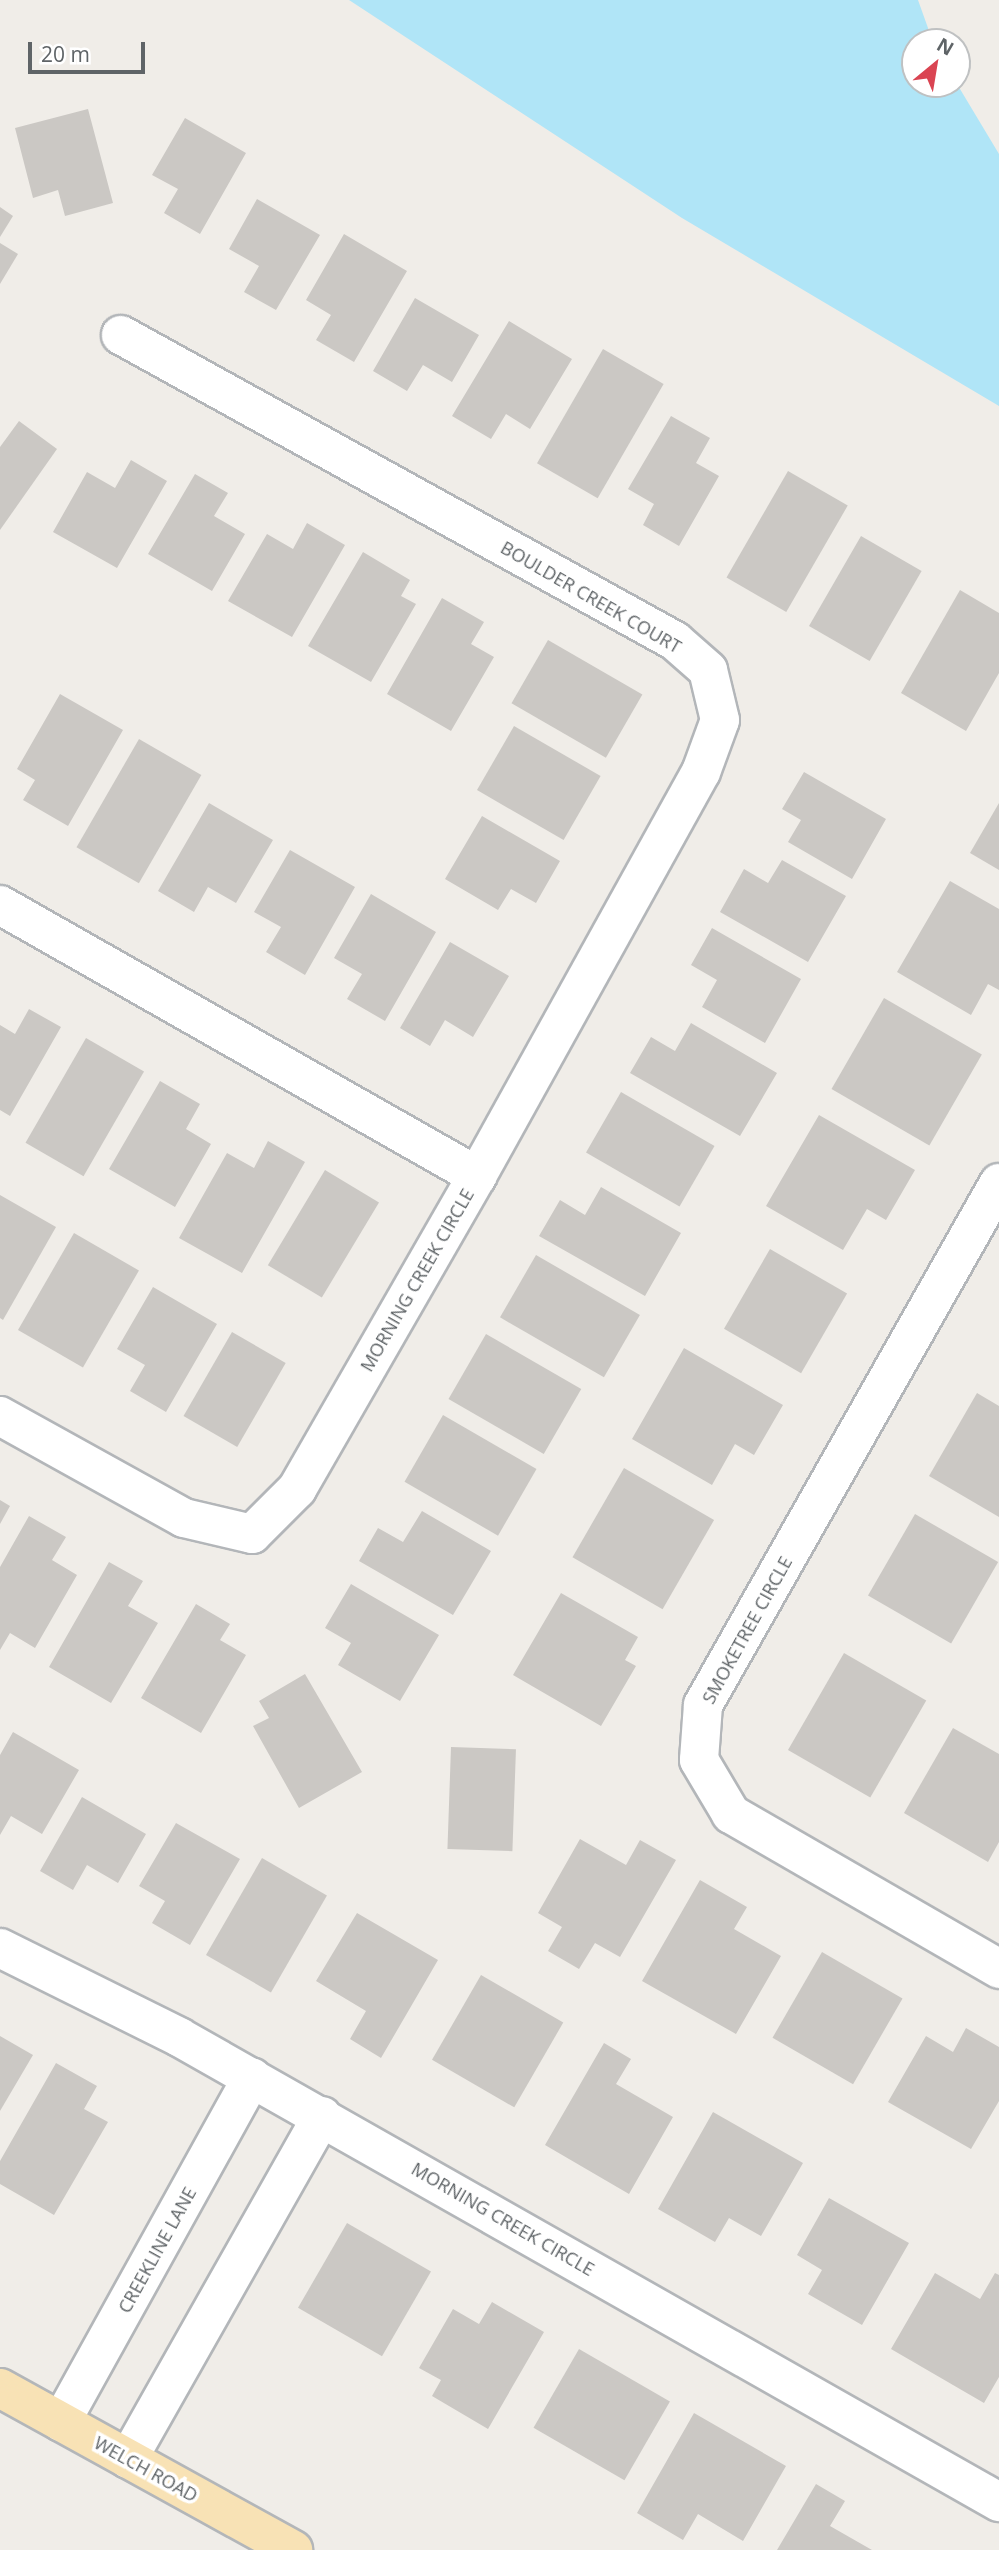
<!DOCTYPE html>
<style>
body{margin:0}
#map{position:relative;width:999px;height:2550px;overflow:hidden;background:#f0ede8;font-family:"Open Sans",sans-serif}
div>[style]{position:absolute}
.water>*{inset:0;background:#b0e5f7}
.building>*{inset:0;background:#cbc8c4;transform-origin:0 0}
.roads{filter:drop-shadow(2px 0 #b3b6b9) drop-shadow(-2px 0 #b3b6b9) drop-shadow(0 2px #b3b6b9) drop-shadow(0 -2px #b3b6b9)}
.minor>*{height:38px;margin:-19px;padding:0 19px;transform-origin:19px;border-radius:19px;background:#fff}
.major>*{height:38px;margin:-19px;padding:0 19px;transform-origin:19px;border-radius:19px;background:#f8e2b5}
span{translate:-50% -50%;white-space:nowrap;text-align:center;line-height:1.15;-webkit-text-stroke:7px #fff;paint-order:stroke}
.street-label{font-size:18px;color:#5f6467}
.north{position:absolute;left:901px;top:28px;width:70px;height:70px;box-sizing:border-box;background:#fff;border:2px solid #bfc1c2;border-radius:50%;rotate:30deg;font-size:19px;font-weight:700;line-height:28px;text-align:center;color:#5f6467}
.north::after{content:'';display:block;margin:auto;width:24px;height:32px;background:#da4452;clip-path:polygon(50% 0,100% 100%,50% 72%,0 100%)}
.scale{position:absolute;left:28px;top:42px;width:117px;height:32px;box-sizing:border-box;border:4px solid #5f6467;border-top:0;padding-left:9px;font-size:21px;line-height:24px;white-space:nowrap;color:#5f6467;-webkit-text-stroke:5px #fff;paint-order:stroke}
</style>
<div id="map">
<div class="water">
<div style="clip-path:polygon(349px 0,918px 0,933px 42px,915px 42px,915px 84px,957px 84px,999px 154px,999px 406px,682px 218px)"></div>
</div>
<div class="building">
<div style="clip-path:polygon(88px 109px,113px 203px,65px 216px,58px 190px,33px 198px,15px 128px)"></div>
<div style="clip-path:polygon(185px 118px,246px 153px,200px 234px,164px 213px,178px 189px,152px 175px)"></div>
<div style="clip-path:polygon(257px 199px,320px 235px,276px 310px,244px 292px,259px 266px,229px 249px)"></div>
<div style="clip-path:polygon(0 207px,13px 216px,0 237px)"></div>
<div style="clip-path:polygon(344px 234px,407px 271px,354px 362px,316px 340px,331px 315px,306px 300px)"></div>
<div style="clip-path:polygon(0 243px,18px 254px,0 284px)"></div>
<div style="clip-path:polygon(415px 298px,479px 335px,452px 382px,423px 365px,407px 391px,373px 371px)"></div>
<div style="clip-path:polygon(509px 321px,572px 359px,530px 429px,506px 414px,491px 439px,452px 416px)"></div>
<div style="left:603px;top:349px;width:70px;height:132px;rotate:30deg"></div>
<div style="clip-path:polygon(671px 416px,710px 438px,696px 463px,719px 476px,679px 546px,643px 525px,654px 504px,628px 489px)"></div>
<div style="clip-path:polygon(19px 421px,57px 449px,0 530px,0 447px)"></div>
<div style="clip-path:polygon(131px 460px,167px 481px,117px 568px,53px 532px,87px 472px,115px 488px)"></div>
<div style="left:788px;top:471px;width:69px;height:123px;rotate:30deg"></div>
<div style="clip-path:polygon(195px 474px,228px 493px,214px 516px,245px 534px,212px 591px,148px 554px)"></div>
<div style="clip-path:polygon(307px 523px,345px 545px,292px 637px,228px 601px,267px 534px,293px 549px)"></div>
<div style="left:861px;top:536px;width:70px;height:104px;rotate:30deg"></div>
<div style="clip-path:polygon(363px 552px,410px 580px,401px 596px,416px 604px,371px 682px,308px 646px)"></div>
<div style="clip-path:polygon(960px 590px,999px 613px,999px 673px,966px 731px,901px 693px)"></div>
<div style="clip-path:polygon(442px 598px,484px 622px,471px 644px,494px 657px,451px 731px,387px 694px)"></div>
<div style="left:548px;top:640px;width:109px;height:73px;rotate:30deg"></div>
<div style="clip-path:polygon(60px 694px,123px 730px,68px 826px,23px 800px,35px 780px,17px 769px)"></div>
<div style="left:514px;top:726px;width:100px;height:74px;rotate:30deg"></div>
<div style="left:139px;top:739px;width:72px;height:125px;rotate:30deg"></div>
<div style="clip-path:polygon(804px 772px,886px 819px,852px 879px,788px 842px,801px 820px,782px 809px)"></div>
<div style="clip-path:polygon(209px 803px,273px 840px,236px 903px,208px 887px,194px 912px,158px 891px)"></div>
<div style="clip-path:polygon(999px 803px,999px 870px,970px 853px)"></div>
<div style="clip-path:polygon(482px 816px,560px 861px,536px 903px,511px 889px,498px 910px,445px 879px)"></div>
<div style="clip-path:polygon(290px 850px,355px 887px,305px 975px,266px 952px,281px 927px,254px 912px)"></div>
<div style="clip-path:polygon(782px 860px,846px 896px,808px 962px,720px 912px,744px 869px,768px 883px)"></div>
<div style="clip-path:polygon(950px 881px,999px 909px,999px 990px,988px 984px,971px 1015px,897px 972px)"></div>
<div style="clip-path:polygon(371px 894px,436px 932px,385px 1021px,347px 999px,362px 974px,334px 958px)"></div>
<div style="clip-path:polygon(712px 928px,801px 979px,765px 1043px,702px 1007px,717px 980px,691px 965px)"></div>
<div style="clip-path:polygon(450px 942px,509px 976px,473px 1037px,445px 1020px,430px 1046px,400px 1028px)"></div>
<div style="left:884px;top:998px;width:113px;height:105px;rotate:30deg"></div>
<div style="clip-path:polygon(29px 1009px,61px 1027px,10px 1116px,0 1110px,0 1025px,15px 1034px)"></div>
<div style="clip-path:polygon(691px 1023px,777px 1073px,740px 1136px,630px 1073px,651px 1037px,675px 1051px)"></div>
<div style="left:86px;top:1038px;width:67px;height:121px;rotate:30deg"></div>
<div style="clip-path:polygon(160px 1081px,200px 1104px,186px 1129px,211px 1144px,175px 1207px,109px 1169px)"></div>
<div style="left:621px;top:1092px;width:108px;height:70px;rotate:30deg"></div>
<div style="clip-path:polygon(819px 1115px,915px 1170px,886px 1220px,867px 1209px,843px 1250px,766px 1206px)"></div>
<div style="clip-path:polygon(268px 1141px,305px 1162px,242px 1273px,179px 1238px,227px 1153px,254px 1168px)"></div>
<div style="left:325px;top:1170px;width:63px;height:111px;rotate:31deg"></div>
<div style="clip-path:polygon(601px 1187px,681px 1233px,645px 1296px,539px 1236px,560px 1200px,585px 1215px)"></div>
<div style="clip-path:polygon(0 1195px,56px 1227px,3px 1320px,0 1318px)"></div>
<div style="left:74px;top:1233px;width:75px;height:112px;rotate:30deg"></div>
<div style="left:770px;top:1249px;width:89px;height:92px;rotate:30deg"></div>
<div style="left:536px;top:1255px;width:120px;height:72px;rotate:30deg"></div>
<div style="clip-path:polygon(153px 1287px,217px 1324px,166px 1412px,130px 1391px,145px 1365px,117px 1349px)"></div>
<div style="left:232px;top:1332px;width:62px;height:97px;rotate:30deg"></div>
<div style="left:486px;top:1334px;width:110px;height:75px;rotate:30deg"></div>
<div style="clip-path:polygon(684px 1348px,783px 1405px,754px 1455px,735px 1444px,712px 1485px,632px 1439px)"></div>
<div style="clip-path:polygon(977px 1393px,999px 1406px,999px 1517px,929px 1476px)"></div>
<div style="left:443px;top:1415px;width:108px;height:77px;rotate:30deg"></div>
<div style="left:624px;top:1468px;width:104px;height:103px;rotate:30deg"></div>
<div style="clip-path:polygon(0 1500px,10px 1506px,0 1524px)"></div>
<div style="clip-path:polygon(422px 1511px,491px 1551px,453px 1615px,359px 1561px,378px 1528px,403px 1542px)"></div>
<div style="left:915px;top:1514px;width:96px;height:94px;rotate:30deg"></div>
<div style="clip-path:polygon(29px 1516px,66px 1537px,52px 1560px,77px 1575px,35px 1648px,10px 1633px,0 1650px,0 1567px)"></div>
<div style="clip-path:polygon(109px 1562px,143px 1581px,128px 1606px,158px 1623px,111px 1703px,49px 1667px)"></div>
<div style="clip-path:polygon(351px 1584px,439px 1635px,400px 1701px,338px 1665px,351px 1643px,325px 1628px)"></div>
<div style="clip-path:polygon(561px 1593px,638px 1637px,625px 1660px,636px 1666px,601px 1726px,513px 1675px)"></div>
<div style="clip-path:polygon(196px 1604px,230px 1624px,220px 1640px,246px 1655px,201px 1733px,141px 1698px)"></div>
<div style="left:844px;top:1653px;width:95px;height:112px;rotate:30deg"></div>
<div style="clip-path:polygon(305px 1674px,362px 1772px,299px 1808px,253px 1726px,269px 1718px,259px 1701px)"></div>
<div style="clip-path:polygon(953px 1728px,999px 1754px,999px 1842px,988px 1862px,904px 1813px)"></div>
<div style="clip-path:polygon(13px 1732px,79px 1770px,42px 1834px,11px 1816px,0 1835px,0 1755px)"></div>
<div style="left:451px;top:1747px;width:65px;height:102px;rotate:2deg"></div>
<div style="clip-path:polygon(82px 1797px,146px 1834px,118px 1883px,87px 1865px,73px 1890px,40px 1871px)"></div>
<div style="clip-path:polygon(176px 1823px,240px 1859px,190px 1945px,152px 1923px,165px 1901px,139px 1886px)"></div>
<div style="clip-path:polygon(580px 1839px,626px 1865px,640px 1840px,676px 1860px,620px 1957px,595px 1943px,579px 1969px,548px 1951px,562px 1927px,538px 1913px)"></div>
<div style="left:262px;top:1858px;width:75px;height:112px;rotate:30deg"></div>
<div style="clip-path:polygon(700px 1880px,747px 1907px,734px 1929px,781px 1956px,736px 2034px,642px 1981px)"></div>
<div style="clip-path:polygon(357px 1913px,438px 1960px,381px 2058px,350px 2039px,366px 2011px,316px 1981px)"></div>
<div style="left:822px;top:1952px;width:93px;height:99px;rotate:30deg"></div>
<div style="left:481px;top:1975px;width:95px;height:98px;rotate:30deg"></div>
<div style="clip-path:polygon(966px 2028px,999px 2047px,999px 2101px,971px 2149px,888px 2102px,926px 2036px,953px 2052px)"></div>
<div style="clip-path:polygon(0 2036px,33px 2055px,0 2111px)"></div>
<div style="clip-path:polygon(604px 2043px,631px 2059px,616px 2084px,673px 2117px,629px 2194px,545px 2145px)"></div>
<div style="clip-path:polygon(56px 2063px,97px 2086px,84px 2109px,108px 2122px,54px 2215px,0 2184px,0 2161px)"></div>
<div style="clip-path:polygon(713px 2112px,803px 2163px,761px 2236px,729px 2218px,715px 2242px,658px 2209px)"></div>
<div style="clip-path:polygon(829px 2198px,909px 2243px,862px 2325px,808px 2294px,822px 2270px,797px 2255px)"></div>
<div style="left:347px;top:2223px;width:97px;height:98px;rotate:30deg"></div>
<div style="clip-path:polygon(935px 2273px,980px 2299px,995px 2273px,999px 2275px,999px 2377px,984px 2403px,891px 2349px)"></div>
<div style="clip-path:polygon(492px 2302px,544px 2332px,488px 2429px,432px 2396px,441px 2380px,419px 2368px,453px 2309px,479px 2324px)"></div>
<div style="left:579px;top:2349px;width:105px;height:91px;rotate:30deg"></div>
<div style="clip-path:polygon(694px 2413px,786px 2466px,743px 2541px,698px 2514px,683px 2540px,637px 2513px)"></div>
<div style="clip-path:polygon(816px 2484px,845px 2501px,830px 2526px,872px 2550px,777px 2550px)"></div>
</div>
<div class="roads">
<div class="minor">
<div style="left:0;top:905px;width:549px;rotate:29.6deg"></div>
<div style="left:999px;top:1183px;width:600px;rotate:119.56deg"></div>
<div style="left:703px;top:1705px;width:55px;rotate:94.2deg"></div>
<div style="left:699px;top:1760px;width:63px;rotate:59.3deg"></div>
<div style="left:731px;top:1814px;width:310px;rotate:30deg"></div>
<div style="left:0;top:1416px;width:210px;rotate:29deg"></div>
<div style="left:184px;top:1518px;width:70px;rotate:13.2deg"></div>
<div style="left:252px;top:1534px;width:64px;rotate:-45deg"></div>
<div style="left:297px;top:1489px;width:361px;rotate:-60.1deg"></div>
<div style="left:477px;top:1176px;width:462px;rotate:-61deg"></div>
<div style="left:701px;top:772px;width:55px;rotate:-69.9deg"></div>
<div style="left:720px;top:720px;width:51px;rotate:-103.5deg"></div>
<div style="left:708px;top:670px;width:44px;rotate:-138.7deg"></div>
<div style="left:675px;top:641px;width:633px;rotate:-151.09deg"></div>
<div style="left:0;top:1948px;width:200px;rotate:26.4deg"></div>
<div style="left:179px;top:2037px;width:943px;rotate:29.56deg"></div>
<div style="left:61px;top:2422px;width:394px;rotate:-61deg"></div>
<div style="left:128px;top:2459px;width:394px;rotate:-60.5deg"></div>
</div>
<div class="major">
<div style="left:0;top:2388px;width:335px;rotate:28.9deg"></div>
</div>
</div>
<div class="street-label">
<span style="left:591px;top:597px;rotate:30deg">BOULDER CREEK COURT</span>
<span style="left:417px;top:1280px;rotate:-60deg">MORNING CREEK CIRCLE</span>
<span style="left:747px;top:1630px;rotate:-61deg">SMOKETREE CIRCLE</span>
<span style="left:503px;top:2219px;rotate:30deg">MORNING CREEK CIRCLE</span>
<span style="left:157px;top:2250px;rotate:-61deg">CREEKLINE LANE</span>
<span style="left:146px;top:2469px;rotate:29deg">WELCH ROAD</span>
</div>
<div class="north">N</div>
<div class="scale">20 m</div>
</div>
